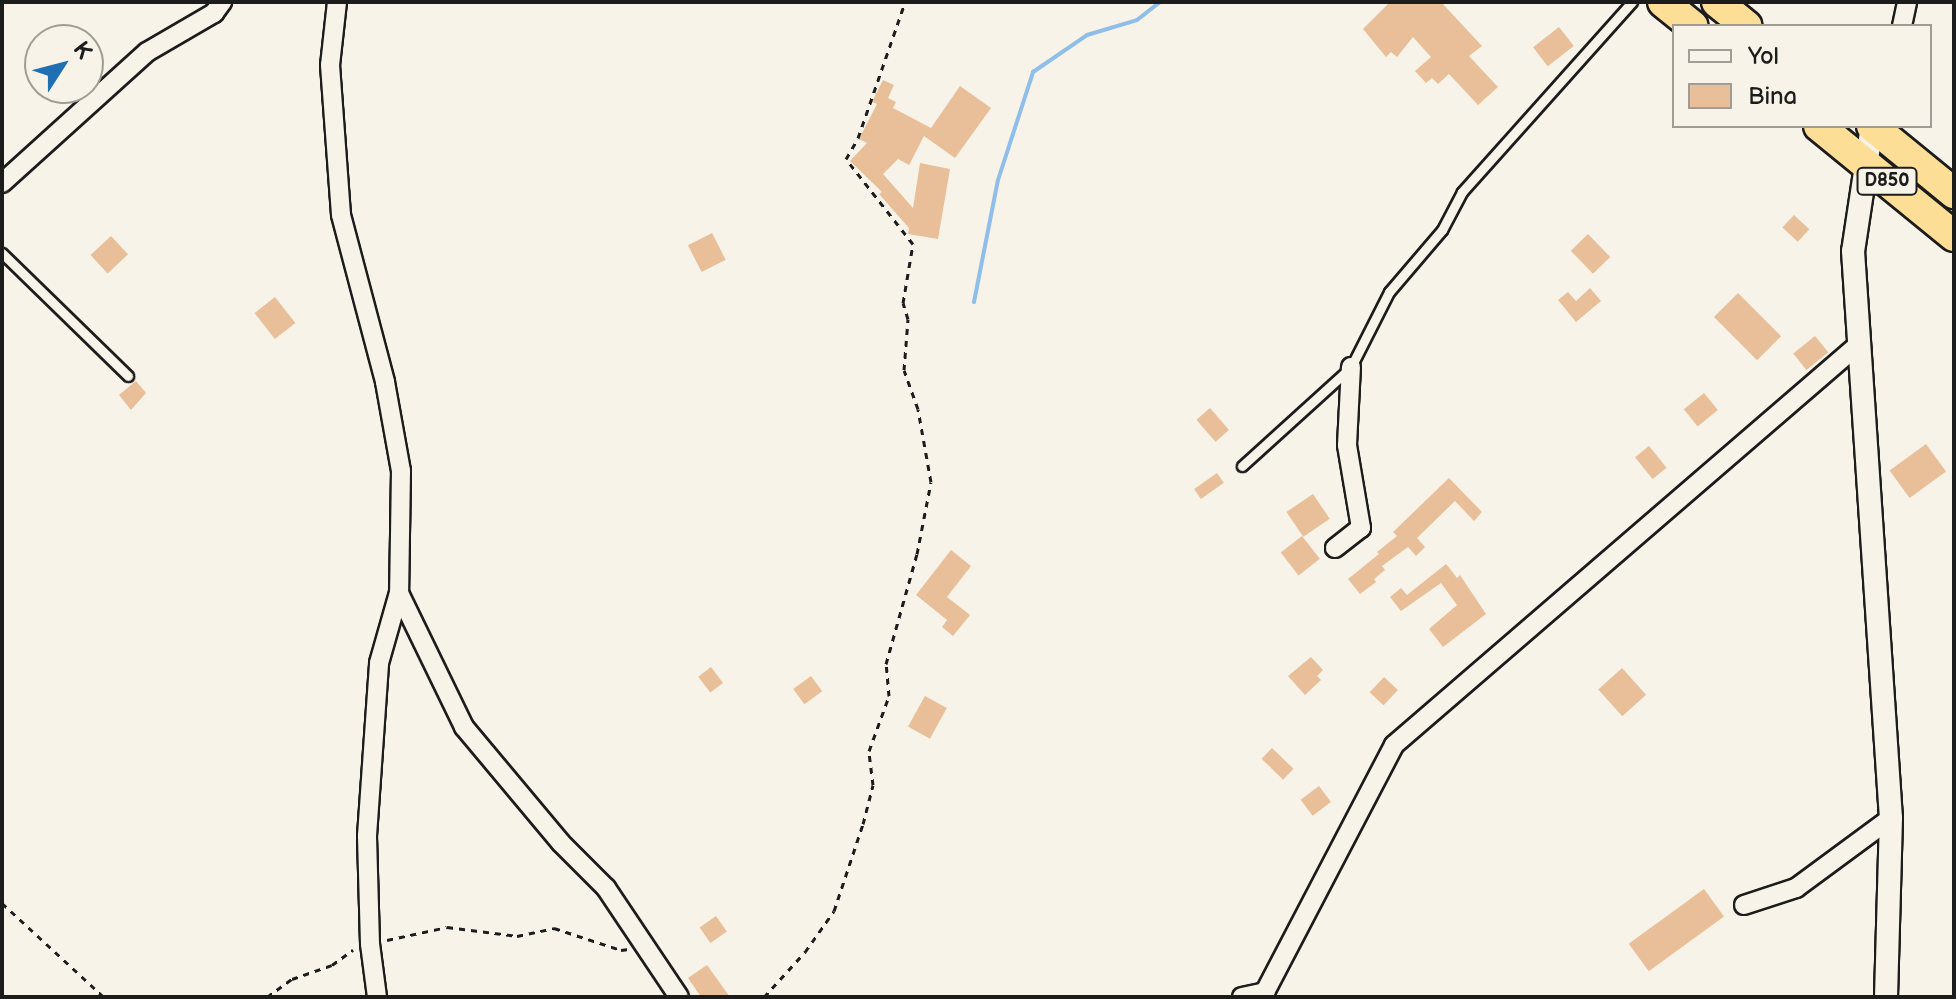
<!DOCTYPE html>
<style>
body{margin:0}
#map{position:relative;width:1956px;height:999px;overflow:hidden;background:#f7f3e8;font-family:"Balsamiq Sans",sans-serif}
div>[style]{position:absolute}
.stream>*{height:4px;margin:-2px;padding:0 2px;transform-origin:2px;border-radius:2px;background:#90beea}
.building>*{inset:0;background:#e9bf99;transform-origin:0 0}
.path>*{height:3px;margin-top:-1.5px;transform-origin:0;background:repeating-linear-gradient(90deg,#1c1c1c 0 6px,transparent 0 12px)}
.roads{filter:drop-shadow(2px 0 #1c1c1c) drop-shadow(-2px 0 #1c1c1c) drop-shadow(0 2px #1c1c1c) drop-shadow(0 -2px #1c1c1c)}
.service>*{height:9px;margin:-4.5px;padding:0 4.5px;transform-origin:4.5px;border-radius:4.5px;background:#f7f3e8}
.minor>*{height:18px;margin:-9px;padding:0 9px;transform-origin:9px;border-radius:9px;background:#f7f3e8}
.tertiary>*{height:22px;margin:-11px;padding:0 11px;transform-origin:11px;border-radius:11px;background:#f7f3e8}
.trunk>*{height:30px;margin:-15px;padding:0 15px;transform-origin:15px;border-radius:15px;background:#fcde96}
span{translate:-50% -50%;white-space:nowrap;text-align:center;line-height:1.15;-webkit-text-stroke:7px #f7f3e8;paint-order:stroke}
.shield-label span{padding:2px 6px;background:#f7f3e8;border:2px solid;border-radius:6px;-webkit-text-stroke-width:0}
.shield-label{font-size:18px;color:#1c1c1c;font-weight:700}
.frame{position:absolute;inset:0;border:4px solid #1c1c1c;pointer-events:none}
.legend{position:absolute;left:1672px;top:24px;width:260px;height:104px;box-sizing:border-box;background:#f7f3e8;border:2px solid #9f9d96;margin:0;padding:10px 14px;list-style:none;font-size:24px;color:#1c1c1c}
.legend li{display:flex;align-items:center;gap:16px;height:40px}
.legend b{width:40px;border:2px solid #9f9d96}
.north{position:absolute;left:24px;top:24px;width:80px;height:80px;box-sizing:border-box;background:#f7f3e8;border:2px solid #9f9d96;border-radius:50%;rotate:54deg;font-size:22px;font-weight:700;line-height:32px;text-align:center;color:#1c1c1c}
.north::after{content:'';display:block;margin:auto;width:28px;height:36px;background:#1f6fb2;clip-path:polygon(50% 0,100% 100%,50% 72%,0 100%)}
</style>
<div id="map">
<div class="stream">
<div style="left:974px;top:302px;width:124px;rotate:-78.9deg"></div>
<div style="left:998px;top:180px;width:114px;rotate:-72deg"></div>
<div style="left:1033px;top:72px;width:65px;rotate:-34.4deg"></div>
<div style="left:1087px;top:35px;width:52px;rotate:-16.7deg"></div>
<div style="left:1137px;top:20px;width:29px;rotate:-38deg"></div>
</div>
<div class="building">
<div style="clip-path:polygon(1390px 2px,1441px 2px,1482px 46px,1469px 56px,1498px 87px,1478px 105px,1449px 74px,1438px 84px,1432px 78px,1426px 83px,1415px 71px,1431px 57px,1413px 37px,1397px 57px,1391px 52px,1386px 57px,1363px 29px)"></div>
<div style="left:1559px;top:27px;width:24px;height:33px;rotate:52deg"></div>
<div style="clip-path:polygon(883px 80px,894px 85px,888px 98px,896px 102px,893px 108px,931px 128px,960px 86px,991px 108px,955px 158px,924px 136px,909px 165px,898px 159px,883px 174px,913px 208px,920px 163px,950px 169px,938px 239px,908px 234px,909px 228px,879px 194px,882px 192px,850px 161px,867px 143px,859px 139px,877px 104px,872px 102px)"></div>
<div style="left:1794px;top:215px;width:21px;height:17px;rotate:43deg"></div>
<div style="left:712px;top:233px;width:30px;height:27px;rotate:63deg"></div>
<div style="left:1588px;top:234px;width:32px;height:24px;rotate:46deg"></div>
<div style="left:111px;top:236px;width:25px;height:28px;rotate:47deg"></div>
<div style="clip-path:polygon(1590px 288px,1601px 301px,1576px 322px,1558px 300px,1568px 292px,1576px 301px)"></div>
<div style="left:1738px;top:293px;width:61px;height:34px;rotate:45deg"></div>
<div style="left:275px;top:297px;width:33px;height:26px;rotate:52deg"></div>
<div style="left:1815px;top:336px;width:21px;height:28px;rotate:51deg"></div>
<div style="clip-path:polygon(136px 381px,146px 393px,131px 410px,119px 395px)"></div>
<div style="left:1704px;top:393px;width:22px;height:26px;rotate:51deg"></div>
<div style="left:1210px;top:408px;width:29px;height:18px;rotate:49deg"></div>
<div style="left:1926px;top:444px;width:34px;height:45px;rotate:54deg"></div>
<div style="left:1649px;top:446px;width:28px;height:18px;rotate:51deg"></div>
<div style="left:1217px;top:473px;width:12px;height:28px;rotate:55deg"></div>
<div style="clip-path:polygon(1449px 478px,1482px 512px,1474px 521px,1455px 501px,1417px 538px,1425px 547px,1416px 556px,1408px 547px,1382px 566px,1385px 570px,1374px 579px,1376px 582px,1360px 594px,1348px 579px,1379px 554px,1377px 552px,1397px 536px,1393px 532px)"></div>
<div style="left:1313px;top:494px;width:30px;height:32px;rotate:56deg"></div>
<div style="left:1302px;top:536px;width:29px;height:27px;rotate:52deg"></div>
<div style="clip-path:polygon(951px 550px,971px 566px,947px 597px,970px 615px,953px 636px,942px 627px,947px 620px,916px 595px)"></div>
<div style="clip-path:polygon(1446px 564px,1457px 578px,1460px 575px,1486px 614px,1443px 647px,1429px 629px,1457px 605px,1441px 583px,1401px 611px,1390px 597px,1401px 588px,1407px 595px)"></div>
<div style="clip-path:polygon(1311px 657px,1323px 670px,1317px 676px,1321px 680px,1305px 695px,1288px 676px)"></div>
<div style="left:711px;top:667px;width:20px;height:16px;rotate:53deg"></div>
<div style="left:1622px;top:668px;width:36px;height:32px;rotate:48deg"></div>
<div style="left:811px;top:676px;width:19px;height:22px;rotate:54deg"></div>
<div style="left:1384px;top:677px;width:19px;height:21px;rotate:43deg"></div>
<div style="left:925px;top:696px;width:25px;height:35px;rotate:29deg"></div>
<div style="left:1272px;top:748px;width:30px;height:15px;rotate:44deg"></div>
<div style="left:1319px;top:786px;width:20px;height:23px;rotate:53deg"></div>
<div style="left:1704px;top:889px;width:34px;height:93px;rotate:54deg"></div>
<div style="left:716px;top:916px;width:19px;height:20px;rotate:55deg"></div>
<div style="clip-path:polygon(707px 965px,730px 997px,701px 997px,688px 978px)"></div>
</div>
<div class="path">
<div style="left:2px;top:903px;width:139px;rotate:42.7deg"></div>
<div style="left:387px;top:940px;width:61px;rotate:-12.2deg"></div>
<div style="left:447px;top:927px;width:71px;rotate:7.3deg"></div>
<div style="left:517px;top:936px;width:38px;rotate:-12deg"></div>
<div style="left:554px;top:928px;width:71px;rotate:18.2deg"></div>
<div style="left:621px;top:950px;width:8px;rotate:-7deg"></div>
<div style="left:267px;top:997px;width:31px;rotate:-36deg"></div>
<div style="left:292px;top:979px;width:42px;rotate:-19.3deg"></div>
<div style="left:332px;top:965px;width:26px;rotate:-36deg"></div>
<div style="left:764px;top:997px;width:61px;rotate:-47.7deg"></div>
<div style="left:805px;top:952px;width:50px;rotate:-54.7deg"></div>
<div style="left:834px;top:911px;width:92px;rotate:-71.6deg"></div>
<div style="left:863px;top:824px;width:40px;rotate:-75.6deg"></div>
<div style="left:873px;top:785px;width:34px;rotate:-97deg"></div>
<div style="left:869px;top:751px;width:59px;rotate:-70deg"></div>
<div style="left:889px;top:696px;width:32px;rotate:-95deg"></div>
<div style="left:886px;top:664px;width:114px;rotate:-74.3deg"></div>
<div style="left:917px;top:554px;width:73px;rotate:-79deg"></div>
<div style="left:931px;top:482px;width:74px;rotate:-100.1deg"></div>
<div style="left:918px;top:409px;width:41px;rotate:-109.7deg"></div>
<div style="left:904px;top:370px;width:51px;rotate:-85.5deg"></div>
<div style="left:908px;top:319px;width:17px;rotate:-107deg"></div>
<div style="left:903px;top:303px;width:60px;rotate:-80.4deg"></div>
<div style="left:913px;top:244px;width:108px;rotate:-128.2deg"></div>
<div style="left:846px;top:159px;width:24px;rotate:-60deg"></div>
<div style="left:858px;top:138px;width:144px;rotate:-70.9deg"></div>
</div>
<div class="roads">
<div class="service">
<div style="left:2px;top:253px;width:176px;rotate:44.3deg"></div>
<div style="left:1242px;top:466px;width:147px;rotate:-42.2deg"></div>
<div style="left:1351px;top:367px;width:84px;rotate:-63.1deg"></div>
<div style="left:1389px;top:292px;width:82px;rotate:-49.5deg"></div>
<div style="left:1442px;top:230px;width:43px;rotate:-62.2deg"></div>
<div style="left:1462px;top:192px;width:255px;rotate:-48.2deg"></div>
</div>
<div class="minor">
<div style="left:337px;top:2px;width:63px;rotate:96.3deg"></div>
<div style="left:330px;top:65px;width:150px;rotate:85.8deg"></div>
<div style="left:341px;top:215px;width:173px;rotate:75.2deg"></div>
<div style="left:385px;top:382px;width:90px;rotate:79.8deg"></div>
<div style="left:401px;top:471px;width:122px;rotate:90.9deg"></div>
<div style="left:399px;top:593px;width:149px;rotate:64.1deg"></div>
<div style="left:464px;top:727px;width:151px;rotate:50.1deg"></div>
<div style="left:561px;top:843px;width:64px;rotate:45deg"></div>
<div style="left:606px;top:888px;width:131px;rotate:56.2deg"></div>
<div style="left:1902px;top:26px;width:25px;rotate:-78deg"></div>
<div style="left:2px;top:183px;width:195px;rotate:-42.1deg"></div>
<div style="left:147px;top:52px;width:78px;rotate:-30.2deg"></div>
<div style="left:214px;top:13px;width:14px;rotate:-54deg"></div>
<div style="left:1335px;top:548px;width:33px;rotate:-38deg"></div>
<div style="left:1361px;top:528px;width:84px;rotate:-99.6deg"></div>
<div style="left:1347px;top:445px;width:78px;rotate:-87.1deg"></div>
<div style="left:1744px;top:905px;width:55px;rotate:-18.1deg"></div>
<div style="left:1796px;top:888px;width:118px;rotate:-36.4deg"></div>
<div style="left:377px;top:997px;width:53px;rotate:-97.5deg"></div>
<div style="left:370px;top:944px;width:108px;rotate:-91.6deg"></div>
<div style="left:367px;top:836px;width:173px;rotate:-86deg"></div>
<div style="left:379px;top:663px;width:73px;rotate:-74.1deg"></div>
<div style="left:1242px;top:997px;width:24px;rotate:-12deg"></div>
<div style="left:1265px;top:992px;width:279px;rotate:-62.4deg"></div>
<div style="left:1394px;top:745px;width:614px;rotate:-40.77deg"></div>
<div style="left:1859px;top:344px;width:9px;rotate:90deg"></div>
</div>
<div class="tertiary">
<div style="left:1872px;top:126px;width:126px;rotate:98.6deg"></div>
<div style="left:1853px;top:251px;width:568px;rotate:86.17deg"></div>
<div style="left:1891px;top:818px;width:179px;rotate:91.6deg"></div>
</div>
<div class="trunk">
<div style="left:1663px;top:2px;width:38px;rotate:39deg"></div>
<div style="left:1717px;top:2px;width:38px;rotate:39deg"></div>
<div style="left:1819px;top:126px;width:174px;rotate:39.2deg"></div>
<div style="left:1872px;top:126px;width:106px;rotate:39.3deg"></div>
</div>
</div>
<div class="shield-label">
<span style="left:1887px;top:181px">D850</span>
</div>
<div class="frame"></div>
<ul class="legend">
<li><b style="height:10px;background:#f7f3e8"></b>Yol</li>
<li><b style="height:22px;background:#e9bf99"></b>Bina</li>
</ul>
<div class="north">K</div>
</div>
